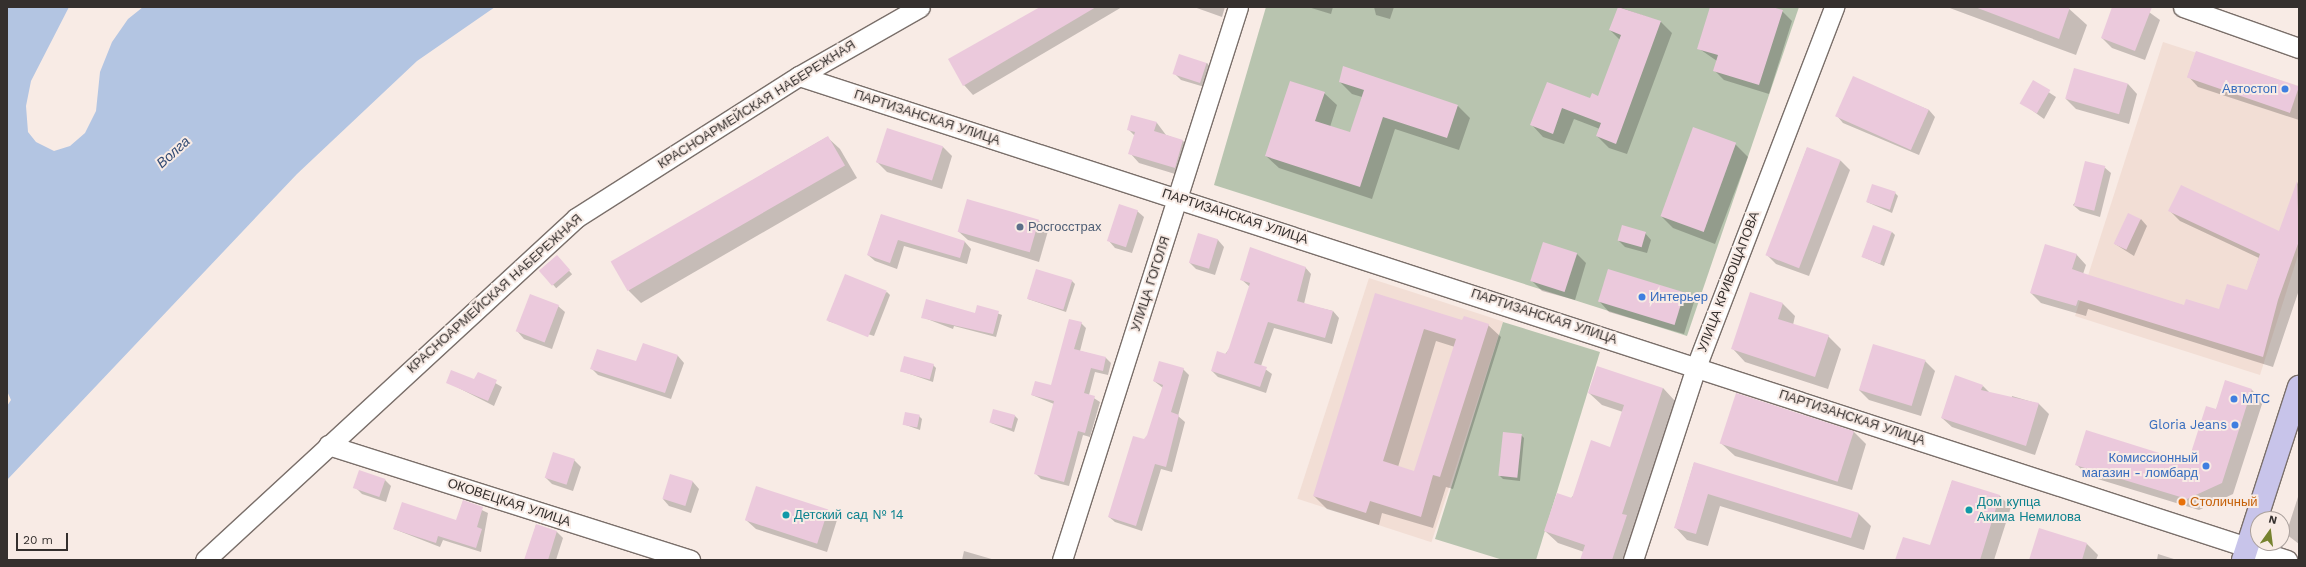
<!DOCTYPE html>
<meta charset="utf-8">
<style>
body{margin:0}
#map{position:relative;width:2306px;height:567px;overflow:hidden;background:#f8ebe5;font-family:"Work Sans",sans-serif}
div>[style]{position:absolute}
.built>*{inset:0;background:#f2ded5;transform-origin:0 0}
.green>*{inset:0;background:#b8c4af}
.water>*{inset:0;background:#b3c5e2}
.shadow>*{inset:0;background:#0003;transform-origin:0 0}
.building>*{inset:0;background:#ebc9dc;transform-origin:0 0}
.roads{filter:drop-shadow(1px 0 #7a6f6a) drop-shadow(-1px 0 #7a6f6a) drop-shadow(0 1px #7a6f6a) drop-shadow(0 -1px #7a6f6a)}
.minor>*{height:19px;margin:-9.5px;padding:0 9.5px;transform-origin:9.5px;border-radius:9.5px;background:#fff}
.major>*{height:22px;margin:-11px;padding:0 11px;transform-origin:11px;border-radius:11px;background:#c8c4ea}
.dots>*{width:11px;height:11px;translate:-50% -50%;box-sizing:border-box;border:2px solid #f8ebe5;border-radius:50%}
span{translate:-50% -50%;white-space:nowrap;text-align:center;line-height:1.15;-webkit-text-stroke:4px #f8ebe5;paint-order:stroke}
.shop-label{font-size:13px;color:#366cbe}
.right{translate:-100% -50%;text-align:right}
.left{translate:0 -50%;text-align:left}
.street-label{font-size:13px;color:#35302e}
.service-label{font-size:13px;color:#4e5e75}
.food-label{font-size:13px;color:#c56008}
.culture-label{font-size:13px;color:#0d838f}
.water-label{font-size:14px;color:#304972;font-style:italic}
.frame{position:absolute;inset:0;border:8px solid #35302e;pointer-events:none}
.north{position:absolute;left:2250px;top:511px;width:40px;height:40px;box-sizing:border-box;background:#f8ebe5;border:1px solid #aaa09c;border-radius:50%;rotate:14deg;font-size:11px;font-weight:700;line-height:16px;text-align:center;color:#35302e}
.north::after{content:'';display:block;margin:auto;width:14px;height:18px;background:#76822f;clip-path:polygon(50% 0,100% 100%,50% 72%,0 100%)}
.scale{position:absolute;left:16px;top:533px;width:52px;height:18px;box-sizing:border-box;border:2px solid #35302e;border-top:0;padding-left:5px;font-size:12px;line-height:14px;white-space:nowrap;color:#35302e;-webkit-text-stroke:3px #f8ebe5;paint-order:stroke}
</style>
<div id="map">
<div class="built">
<div style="clip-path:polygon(2163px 42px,2299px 86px,2299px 252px,2260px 375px,2075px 316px)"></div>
<div style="left:1369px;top:278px;width:141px;height:232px;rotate:18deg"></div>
</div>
<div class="green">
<div style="clip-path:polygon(1266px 7px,1799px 7px,1687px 336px,1214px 185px)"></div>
<div style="clip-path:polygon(1503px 322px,1600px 352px,1536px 560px,1503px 560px,1435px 539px)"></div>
</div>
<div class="water">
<div style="clip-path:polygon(7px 7px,69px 7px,31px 81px,26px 106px,28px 132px,36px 142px,54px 151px,70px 146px,85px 133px,96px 111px,100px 72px,112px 42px,128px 19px,143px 7px,495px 7px,417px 61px,297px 174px,7px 480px,7px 406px,11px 400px,7px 391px)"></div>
</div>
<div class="shadow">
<div style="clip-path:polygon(1041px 7px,1122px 7px,973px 95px,964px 85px)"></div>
<div style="clip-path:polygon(1194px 7px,1225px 7px,1222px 17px)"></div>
<div style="clip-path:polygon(1308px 7px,1333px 7px,1331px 14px)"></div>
<div style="clip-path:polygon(1374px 7px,1394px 7px,1390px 19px,1376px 15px)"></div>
<div style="clip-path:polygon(1619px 7px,1661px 22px,1672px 33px,1627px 154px,1609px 148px,1597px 136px,1600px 129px,1574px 119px,1564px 144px,1543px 137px,1532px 125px,1547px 83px,1591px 99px,1599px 97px,1620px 40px,1610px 30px)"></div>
<div style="clip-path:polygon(1711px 7px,1768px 7px,1782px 11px,1792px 21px,1769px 94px,1724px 80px,1714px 70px,1717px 61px,1698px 48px)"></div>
<div style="clip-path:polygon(1947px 7px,2067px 7px,2087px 25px,2076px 55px)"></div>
<div style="clip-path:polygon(2114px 7px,2142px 7px,2160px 20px,2145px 60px,2112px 48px,2102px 38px)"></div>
<div style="clip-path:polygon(2196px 53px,2299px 89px,2299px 120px,2198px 87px,2188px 76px)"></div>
<div style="clip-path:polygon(1207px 63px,1213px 70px,1208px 88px,1181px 80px,1174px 73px)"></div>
<div style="clip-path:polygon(1853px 78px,1929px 110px,1935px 117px,1919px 155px,1843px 123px,1837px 116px)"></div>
<div style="clip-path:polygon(1340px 82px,1458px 106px,1470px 118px,1459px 150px,1395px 129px,1372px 199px,1279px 168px,1266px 156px,1324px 93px,1337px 105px,1330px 127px,1350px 134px,1362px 97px,1352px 94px)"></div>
<div style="clip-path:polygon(2033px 82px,2056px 97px,2044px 119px,2022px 103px)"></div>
<div style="clip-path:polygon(2128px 84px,2137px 94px,2129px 124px,2076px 109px,2066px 99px)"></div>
<div style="clip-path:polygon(1132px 116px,1157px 123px,1166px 135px,1183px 141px,1193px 150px,1185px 177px,1139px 163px,1130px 153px,1135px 136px,1128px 129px)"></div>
<div style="clip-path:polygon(827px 137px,840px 149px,857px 178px,641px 303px,629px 291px,612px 262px)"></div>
<div style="clip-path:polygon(1735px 144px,1748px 157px,1715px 244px,1673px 228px,1661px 216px)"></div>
<div style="clip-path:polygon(943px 147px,952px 156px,942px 189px,887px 172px,877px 162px)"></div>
<div style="clip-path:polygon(1807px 148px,1841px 161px,1850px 170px,1809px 276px,1776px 264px,1767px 255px)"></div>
<div style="clip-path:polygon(2104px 167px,2111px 173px,2100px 217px,2080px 211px,2073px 205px)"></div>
<div style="clip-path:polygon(2299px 179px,2299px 290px,2273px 367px,2088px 309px,2086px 316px,2041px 303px,2031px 293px,2076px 254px,2086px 265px,2083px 274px,2185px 306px,2220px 310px,2247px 292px,2259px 258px,2180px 221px,2169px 210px,2279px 233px)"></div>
<div style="clip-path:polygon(1895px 193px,1898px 196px,1892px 213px,1867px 202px)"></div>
<div style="clip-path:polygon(1137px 211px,1144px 217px,1132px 253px,1115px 248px,1109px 241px)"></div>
<div style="clip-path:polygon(881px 215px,965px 242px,971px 249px,967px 264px,904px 246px,897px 269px,875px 261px,868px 255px)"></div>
<div style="clip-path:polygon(2141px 219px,2147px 226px,2134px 256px,2115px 244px)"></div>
<div style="clip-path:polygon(1039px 221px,1048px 231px,1039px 262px,968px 240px,958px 231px)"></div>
<div style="clip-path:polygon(1892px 232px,1895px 235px,1884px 266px,1863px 257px)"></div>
<div style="clip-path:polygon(1645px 233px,1651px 240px,1647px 253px,1625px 247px,1619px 241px)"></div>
<div style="clip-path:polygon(1199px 234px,1218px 240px,1224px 247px,1215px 275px,1196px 269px,1190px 263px)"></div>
<div style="clip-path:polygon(1576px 253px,1586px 263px,1575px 300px,1542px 291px,1532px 281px)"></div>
<div style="left:557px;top:257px;width:23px;height:21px;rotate:49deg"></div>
<div style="clip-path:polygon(1305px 267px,1311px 274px,1304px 304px,1333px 311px,1339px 318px,1332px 344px,1274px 328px,1261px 366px,1272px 374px,1266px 393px,1218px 377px,1212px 371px,1230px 348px,1250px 287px,1242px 280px)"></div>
<div style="clip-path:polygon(1072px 281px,1075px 284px,1066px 312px,1028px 299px)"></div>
<div style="clip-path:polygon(887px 292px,890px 295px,874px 336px,828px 321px)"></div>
<div style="clip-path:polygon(1684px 292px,1694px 302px,1684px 334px,1609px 312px,1600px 302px)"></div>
<div style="clip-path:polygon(1751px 293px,1783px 304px,1795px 316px,1793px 325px,1828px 336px,1841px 349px,1828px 389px,1745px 362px,1733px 349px)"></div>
<div style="clip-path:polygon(evenodd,1376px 295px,1463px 321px,1488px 325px,1501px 337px,1453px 489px,1446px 487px,1433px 528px,1382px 513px,1379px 525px,1327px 509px,1314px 496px,1376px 295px,1436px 341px,1455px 347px,1415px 472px,1398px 467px,1436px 341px)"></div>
<div style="clip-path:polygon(558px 306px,565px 312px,552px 349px,524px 339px,518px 332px)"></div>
<div style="clip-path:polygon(978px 306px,1002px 315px,996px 337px,954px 326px,953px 329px,922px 317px,975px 315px)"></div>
<div style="clip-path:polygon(1081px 323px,1086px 328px,1080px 351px,1106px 358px,1111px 363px,1108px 375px,1095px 372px,1089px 395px,1100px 402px,1090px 437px,1083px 435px,1069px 486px,1041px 479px,1036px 474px,1054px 404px,1032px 395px,1052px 386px)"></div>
<div style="clip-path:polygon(678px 356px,684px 363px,671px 399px,598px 375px,591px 368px)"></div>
<div style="clip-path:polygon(1925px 361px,1935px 371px,1921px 416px,1869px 400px,1859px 390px)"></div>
<div style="clip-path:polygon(933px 365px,936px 368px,933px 382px,901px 371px)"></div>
<div style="clip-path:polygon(1183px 369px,1189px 375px,1178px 416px,1185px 422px,1172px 472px,1161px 469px,1142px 531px,1115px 522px,1109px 517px,1148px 435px,1163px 388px,1154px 381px)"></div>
<div style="clip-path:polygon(478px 373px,502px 387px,494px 406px,447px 382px,475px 381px)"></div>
<div style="clip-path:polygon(2226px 381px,2252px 390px,2263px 401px,2233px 494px,2199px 510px,2088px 476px,2076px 464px,2189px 463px,2216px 410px)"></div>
<div style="clip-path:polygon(1983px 386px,1991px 394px,2011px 401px,2012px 396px,2039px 404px,2049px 414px,2035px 455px,1952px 427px,1942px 418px)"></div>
<div style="clip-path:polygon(1663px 388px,1675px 401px,1629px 560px,1581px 560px,1584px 552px,1558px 543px,1545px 531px,1611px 448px,1623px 412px,1602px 405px,1589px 393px)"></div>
<div style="clip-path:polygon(919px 416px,922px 419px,920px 430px,903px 424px)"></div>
<div style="clip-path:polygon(1015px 416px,1018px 419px,1014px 432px,991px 423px)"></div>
<div style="clip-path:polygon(1853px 431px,1866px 444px,1852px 490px,1735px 456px,1722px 444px)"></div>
<div style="clip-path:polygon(1521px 435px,1524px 438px,1520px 481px,1503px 479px,1500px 476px)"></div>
<div style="clip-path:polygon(574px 460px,581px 467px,573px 491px,552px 484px,546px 478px)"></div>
<div style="clip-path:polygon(1694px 463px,1859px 514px,1871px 526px,1864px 550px,1720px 506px,1708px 546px,1687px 540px,1675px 527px)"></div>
<div style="clip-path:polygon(360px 472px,385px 480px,391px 486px,386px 502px,362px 494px,355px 487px)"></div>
<div style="clip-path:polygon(671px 475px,693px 482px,699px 489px,691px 513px,669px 506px,663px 499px)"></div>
<div style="clip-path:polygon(1952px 481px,2000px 496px,2011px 507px,1994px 560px,1896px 560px,1931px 547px)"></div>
<div style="clip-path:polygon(2299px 494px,2299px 544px,2286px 534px)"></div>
<div style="clip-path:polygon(463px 501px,488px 513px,481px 552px,443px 540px,440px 547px,394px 529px,457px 521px)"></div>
<div style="clip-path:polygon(827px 510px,837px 520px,827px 552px,756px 529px,746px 520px)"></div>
<div style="clip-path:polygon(536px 525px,557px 532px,563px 538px,556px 560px,526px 560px)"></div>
<div style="clip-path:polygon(2087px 544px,2098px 555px,2096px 560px,2030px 560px)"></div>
<div style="clip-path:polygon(964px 551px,995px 560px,962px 560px)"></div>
<div style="clip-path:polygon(2158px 554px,2177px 560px,2157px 560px)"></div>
</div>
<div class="building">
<div style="clip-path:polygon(1040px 7px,1096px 7px,963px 86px,948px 59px)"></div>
<div style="clip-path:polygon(1618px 7px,1661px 21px,1616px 144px,1596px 136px,1601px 123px,1562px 108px,1553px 134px,1530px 125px,1547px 82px,1590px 98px,1592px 93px,1598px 96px,1621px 35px,1609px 30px)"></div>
<div style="clip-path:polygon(1710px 7px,1772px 7px,1783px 10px,1759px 85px,1713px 71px,1718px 55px,1697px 49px)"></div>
<div style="clip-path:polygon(1975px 7px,2070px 7px,2059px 39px)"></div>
<div style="clip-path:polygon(2112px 7px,2152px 7px,2135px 51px,2101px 38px)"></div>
<div style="left:2196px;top:51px;width:109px;height:28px;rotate:19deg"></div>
<div style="left:1179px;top:54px;width:29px;height:21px;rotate:18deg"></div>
<div style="clip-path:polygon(1343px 66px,1458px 105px,1447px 138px,1383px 117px,1360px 187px,1265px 156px,1290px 81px,1325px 92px,1315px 121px,1350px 132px,1364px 90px,1339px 82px)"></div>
<div style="left:2074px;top:68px;width:56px;height:32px;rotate:16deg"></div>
<div style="left:1853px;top:76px;width:83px;height:44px;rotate:24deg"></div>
<div style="left:2033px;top:80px;width:20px;height:27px;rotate:30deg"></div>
<div style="clip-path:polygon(1131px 115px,1157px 122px,1154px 131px,1183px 140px,1175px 168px,1128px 154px,1135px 132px,1127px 130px)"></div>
<div style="left:1693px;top:127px;width:46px;height:95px;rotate:20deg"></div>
<div style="left:887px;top:128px;width:59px;height:36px;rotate:18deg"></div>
<div style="left:828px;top:136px;width:34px;height:251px;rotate:60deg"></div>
<div style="left:1807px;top:147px;width:36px;height:116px;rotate:21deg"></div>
<div style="left:2085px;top:161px;width:21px;height:46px;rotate:14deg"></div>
<div style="clip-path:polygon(2297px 181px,2299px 241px,2278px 300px,2263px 357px,2078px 300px,2076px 306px,2030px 293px,2045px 244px,2077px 254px,2072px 269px,2086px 274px,2184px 305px,2186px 299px,2219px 309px,2227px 284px,2247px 290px,2260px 254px,2168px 211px,2181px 185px,2279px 231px)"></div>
<div style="left:1872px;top:184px;width:25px;height:19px;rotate:18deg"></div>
<div style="left:967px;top:199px;width:75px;height:34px;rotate:16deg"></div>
<div style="left:1119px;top:204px;width:20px;height:39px;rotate:18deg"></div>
<div style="left:2128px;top:213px;width:14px;height:34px;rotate:25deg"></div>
<div style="clip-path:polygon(881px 214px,965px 241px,960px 258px,898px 240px,890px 263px,867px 255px)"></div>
<div style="left:1622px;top:225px;width:25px;height:16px;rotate:16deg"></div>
<div style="left:1873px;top:225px;width:20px;height:34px;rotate:20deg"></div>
<div style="left:1198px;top:233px;width:21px;height:31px;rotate:17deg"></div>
<div style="left:1543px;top:242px;width:36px;height:41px;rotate:18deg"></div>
<div style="clip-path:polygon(1250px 247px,1306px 267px,1297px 301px,1333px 311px,1325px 338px,1268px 322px,1254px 363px,1267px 367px,1260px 387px,1211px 371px,1217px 351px,1226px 354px,1229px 348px,1250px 283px,1240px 280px)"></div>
<div style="left:557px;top:255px;width:20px;height:24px;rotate:49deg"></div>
<div style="left:1036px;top:269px;width:38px;height:31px;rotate:17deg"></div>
<div style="left:1608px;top:269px;width:80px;height:34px;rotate:17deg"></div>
<div style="left:845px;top:274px;width:45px;height:50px;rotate:22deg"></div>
<div style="clip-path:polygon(1750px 292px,1783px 303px,1778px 319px,1829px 335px,1815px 377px,1731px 349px)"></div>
<div style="clip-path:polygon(evenodd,1375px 293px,1462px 320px,1464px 316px,1489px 324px,1440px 477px,1433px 475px,1421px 517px,1370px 501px,1366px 513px,1313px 496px,1375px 293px,1424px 329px,1456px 339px,1414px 471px,1383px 461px,1424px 329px)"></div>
<div style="left:530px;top:294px;width:31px;height:40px;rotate:21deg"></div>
<div style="clip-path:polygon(926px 299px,975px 313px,977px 305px,999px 311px,993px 334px,921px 318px)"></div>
<div style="clip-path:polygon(1069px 319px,1082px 322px,1074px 349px,1106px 357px,1103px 371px,1091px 368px,1084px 393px,1095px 396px,1085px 433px,1078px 431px,1064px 482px,1034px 474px,1054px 401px,1031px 395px,1035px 381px,1051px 385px)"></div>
<div style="clip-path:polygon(643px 343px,678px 355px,665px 393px,590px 369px,597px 349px,636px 361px)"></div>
<div style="left:1873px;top:344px;width:55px;height:48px;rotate:17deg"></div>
<div style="left:904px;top:356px;width:31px;height:16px;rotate:15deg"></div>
<div style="clip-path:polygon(1159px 361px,1184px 368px,1171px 412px,1179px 415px,1166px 467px,1155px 464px,1136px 526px,1108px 517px,1133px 436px,1144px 439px,1147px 435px,1163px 385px,1153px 381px)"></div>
<div style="clip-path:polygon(1597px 366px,1663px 388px,1622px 514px,1627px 515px,1612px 560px,1580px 560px,1585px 545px,1544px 531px,1557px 493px,1572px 498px,1591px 440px,1610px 447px,1624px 405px,1588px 393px)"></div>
<div style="clip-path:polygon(451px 370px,474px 379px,478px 372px,497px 380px,488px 401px,446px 383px)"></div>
<div style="clip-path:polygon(1955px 375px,1983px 385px,1981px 390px,2039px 403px,2026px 446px,1941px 418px)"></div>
<div style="clip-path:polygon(2225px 380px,2252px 389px,2222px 483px,2187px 499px,2075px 465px,2086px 430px,2188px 462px,2206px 406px,2216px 409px)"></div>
<div style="left:1736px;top:393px;width:124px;height:53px;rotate:18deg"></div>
<div style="left:993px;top:409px;width:23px;height:14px;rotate:15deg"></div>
<div style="left:905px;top:412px;width:15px;height:13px;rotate:11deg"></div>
<div style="left:1503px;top:432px;width:19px;height:44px;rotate:6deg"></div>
<div style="left:553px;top:452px;width:23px;height:27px;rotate:18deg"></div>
<div style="clip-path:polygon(1694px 462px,1859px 513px,1851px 538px,1708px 494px,1696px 534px,1674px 528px)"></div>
<div style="left:359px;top:470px;width:28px;height:19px;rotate:19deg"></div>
<div style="left:670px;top:474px;width:24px;height:26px;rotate:17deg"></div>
<div style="clip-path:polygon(1952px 480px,2000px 495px,1980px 560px,1895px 560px,1903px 537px,1930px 545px)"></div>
<div style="left:756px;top:486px;width:76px;height:36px;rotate:18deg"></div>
<div style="clip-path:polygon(463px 500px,483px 507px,477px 527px,482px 529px,476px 548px,438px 536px,436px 543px,393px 529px,402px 502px,456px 520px)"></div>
<div style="clip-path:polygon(536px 524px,557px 531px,548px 560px,524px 560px)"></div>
<div style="clip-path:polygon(2039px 528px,2087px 543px,2082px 560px,2029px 560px)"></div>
</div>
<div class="roads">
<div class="minor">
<div style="left:2183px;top:7px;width:123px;rotate:19.5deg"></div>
<div style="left:799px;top:76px;width:1565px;rotate:18.02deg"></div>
<div style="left:328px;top:445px;width:380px;rotate:17.6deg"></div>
<div style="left:205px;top:560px;width:505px;rotate:-42.67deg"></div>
<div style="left:576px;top:218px;width:264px;rotate:-32.5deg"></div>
<div style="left:799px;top:76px;width:139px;rotate:-29.7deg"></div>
<div style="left:1062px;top:560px;width:580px;rotate:-72.35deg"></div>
<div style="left:1633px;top:560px;width:203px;rotate:-71.9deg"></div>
<div style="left:1696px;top:367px;width:386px;rotate:-69deg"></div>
</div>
<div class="major">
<div style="left:2243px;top:560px;width:182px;rotate:-72.1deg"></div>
</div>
</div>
<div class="dots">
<div style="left:2285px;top:89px;background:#3f7fe0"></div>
<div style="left:1020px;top:227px;background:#5c6f8a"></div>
<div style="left:1642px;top:297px;background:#3f7fe0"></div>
<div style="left:2234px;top:399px;background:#3f7fe0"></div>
<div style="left:2235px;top:425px;background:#3f7fe0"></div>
<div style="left:2206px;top:466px;background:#3f7fe0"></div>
<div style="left:2182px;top:502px;background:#e8710a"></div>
<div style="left:1969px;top:510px;background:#0f9aa8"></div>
<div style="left:786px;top:515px;background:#0f9aa8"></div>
</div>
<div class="shop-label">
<span class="right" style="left:2277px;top:89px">Автостоп</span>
<span class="left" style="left:1650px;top:297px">Интерьер</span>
<span class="left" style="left:2242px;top:399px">МТС</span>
<span class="right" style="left:2227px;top:425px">Gloria Jeans</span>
<span class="right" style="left:2198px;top:466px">Комиссионный<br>магазин - ломбард</span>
</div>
<div class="street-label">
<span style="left:757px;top:105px;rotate:-32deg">КРАСНОАРМЕЙСКАЯ НАБЕРЕЖНАЯ</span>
<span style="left:927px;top:118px;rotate:18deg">ПАРТИЗАНСКАЯ УЛИЦА</span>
<span style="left:1235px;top:217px;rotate:18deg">ПАРТИЗАНСКАЯ УЛИЦА</span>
<span style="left:1729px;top:282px;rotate:-69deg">УЛИЦА КРИВОЩАПОВА</span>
<span style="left:1151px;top:284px;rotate:-72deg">УЛИЦА ГОГОЛЯ</span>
<span style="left:495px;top:294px;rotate:-42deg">КРАСНОАРМЕЙСКАЯ НАБЕРЕЖНАЯ</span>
<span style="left:1544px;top:317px;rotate:18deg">ПАРТИЗАНСКАЯ УЛИЦА</span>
<span style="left:1852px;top:418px;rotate:18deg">ПАРТИЗАНСКАЯ УЛИЦА</span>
<span style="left:509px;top:503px;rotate:18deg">ОКОВЕЦКАЯ УЛИЦА</span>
</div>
<div class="service-label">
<span class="left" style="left:1028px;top:227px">Росгосстрах</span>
</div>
<div class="food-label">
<span class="left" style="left:2190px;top:502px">Столичный</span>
</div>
<div class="culture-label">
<span class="left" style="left:1977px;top:510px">Дом купца<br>Акима Немилова</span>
<span class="left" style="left:794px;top:515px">Детский сад № 14</span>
</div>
<div class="water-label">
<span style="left:173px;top:152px;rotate:-42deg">Волга</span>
</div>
<div class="frame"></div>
<div class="north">N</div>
<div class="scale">20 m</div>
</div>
